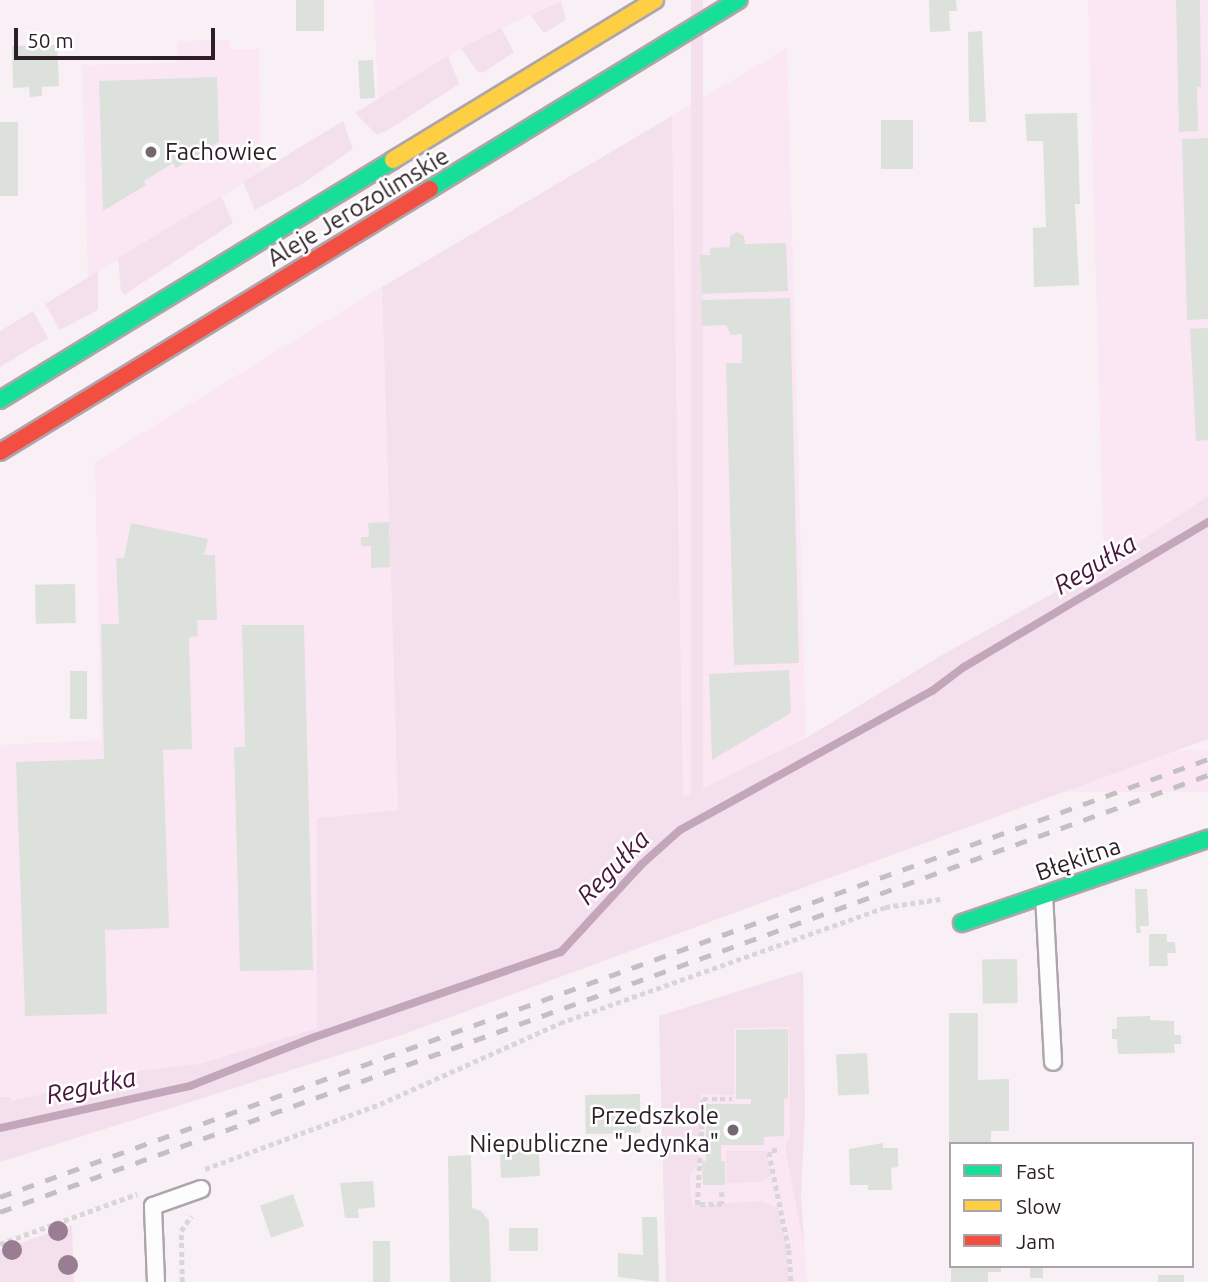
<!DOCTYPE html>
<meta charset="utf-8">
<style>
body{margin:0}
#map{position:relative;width:1208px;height:1282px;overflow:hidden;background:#f8f0f5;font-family:Ubuntu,sans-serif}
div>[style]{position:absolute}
.built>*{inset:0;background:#fbe6f4;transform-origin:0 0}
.green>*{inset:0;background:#f4e0ed;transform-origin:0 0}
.stream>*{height:8px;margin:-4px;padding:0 4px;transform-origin:4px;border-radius:4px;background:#c4a6ba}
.building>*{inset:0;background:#dce1dc;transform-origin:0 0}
.path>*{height:4.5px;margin-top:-2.25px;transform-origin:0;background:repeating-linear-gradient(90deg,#d9d6d7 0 5px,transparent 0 8.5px)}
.roads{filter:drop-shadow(2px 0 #aea5ab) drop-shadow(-2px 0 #aea5ab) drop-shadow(0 2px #aea5ab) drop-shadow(0 -2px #aea5ab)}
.lane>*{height:16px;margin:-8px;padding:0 8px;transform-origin:8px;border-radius:8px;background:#fefdfe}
.fast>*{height:16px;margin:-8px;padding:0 8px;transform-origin:8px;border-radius:8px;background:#16e098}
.slow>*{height:16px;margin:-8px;padding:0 8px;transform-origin:8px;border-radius:8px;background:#ffcf43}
.jam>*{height:16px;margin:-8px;padding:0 8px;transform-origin:8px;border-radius:8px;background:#f24e42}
.rail>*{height:5px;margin-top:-2.5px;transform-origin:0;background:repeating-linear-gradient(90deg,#c2c0c2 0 12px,transparent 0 24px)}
.trees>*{width:20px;height:20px;margin:-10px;border-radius:50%;background:#9a7c93}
.dots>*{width:19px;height:19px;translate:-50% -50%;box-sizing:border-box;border:4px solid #fff;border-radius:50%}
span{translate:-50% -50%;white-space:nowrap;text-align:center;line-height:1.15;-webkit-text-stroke:5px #fff;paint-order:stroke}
.poi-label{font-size:24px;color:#2c1f28}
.left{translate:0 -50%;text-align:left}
.right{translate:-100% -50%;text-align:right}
.street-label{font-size:24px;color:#2c1f28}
.water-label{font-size:26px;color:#48173d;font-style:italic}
.legend{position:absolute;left:949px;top:1142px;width:245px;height:126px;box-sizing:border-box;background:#fff;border:2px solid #aba5a9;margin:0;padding:9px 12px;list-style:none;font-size:21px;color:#2c1f28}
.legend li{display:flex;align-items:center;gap:14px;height:35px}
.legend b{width:35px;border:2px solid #aba5a9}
.scale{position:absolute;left:14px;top:28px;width:201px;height:32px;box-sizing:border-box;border:4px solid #2c1f28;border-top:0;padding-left:9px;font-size:21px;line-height:24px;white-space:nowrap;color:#2c1f28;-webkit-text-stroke:5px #fff;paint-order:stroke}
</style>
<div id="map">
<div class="built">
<div style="clip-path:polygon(374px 0,562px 0,468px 44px,378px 100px)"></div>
<div style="clip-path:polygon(1088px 0,1208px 0,1208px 496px,1104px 565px)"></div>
<div style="clip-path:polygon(230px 40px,230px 49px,259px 49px,261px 172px,88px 278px,82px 65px,177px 63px,178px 41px)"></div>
<div style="clip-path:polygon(787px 48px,806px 738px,683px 799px,672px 116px)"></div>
<div style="clip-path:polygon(382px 287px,398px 811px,317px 818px,317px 1028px,199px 1064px,110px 1074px,109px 1079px,10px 1101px,10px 1097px,0 1097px,0 745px,101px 740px,95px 462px)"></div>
<div style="left:1208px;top:750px;width:42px;height:1285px;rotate:90deg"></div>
<div style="clip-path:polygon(803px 971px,805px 1113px,801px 1193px,807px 1282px,666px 1282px,659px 1016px)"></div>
</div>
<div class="green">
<div style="left:691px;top:0;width:12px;height:810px"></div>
<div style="clip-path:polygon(561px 1px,566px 20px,544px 33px,531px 15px)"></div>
<div style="clip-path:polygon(501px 28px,514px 52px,482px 73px,477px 71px,461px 48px)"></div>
<div style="clip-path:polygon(448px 56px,459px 84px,388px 130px,377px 135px,355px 113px)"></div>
<div style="clip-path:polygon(672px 116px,683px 798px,806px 738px,944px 654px,1104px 565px,1208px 496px,1208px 739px,399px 1036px,0 1162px,0 1097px,11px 1097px,11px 1101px,108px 1079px,110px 1074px,199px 1064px,317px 1028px,317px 818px,398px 810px,382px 287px)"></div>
<div style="clip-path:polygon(343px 121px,353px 149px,302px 184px,255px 210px,243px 182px)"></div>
<div style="clip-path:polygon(221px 196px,233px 223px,124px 295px,121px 291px,118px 258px)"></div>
<div style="clip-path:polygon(98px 271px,98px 310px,60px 330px,45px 304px)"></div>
<div style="clip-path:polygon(33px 311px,48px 338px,0 367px,0 331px)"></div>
<div style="clip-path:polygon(803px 971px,805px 1113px,801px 1193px,804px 1247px,785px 1148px,790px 1136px,789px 1027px,734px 1028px,734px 1095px,701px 1094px,699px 1163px,689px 1176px,692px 1206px,763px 1201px,778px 1208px,787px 1251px,789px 1282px,666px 1282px,659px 1016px)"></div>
<div style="clip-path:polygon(726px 1151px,766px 1151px,771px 1176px,762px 1182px,727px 1183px)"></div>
<div style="clip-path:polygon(72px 1225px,74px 1282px,0 1282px,0 1250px)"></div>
</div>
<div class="stream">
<div style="left:0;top:1128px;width:195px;rotate:-12.5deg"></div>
<div style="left:190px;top:1086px;width:131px;rotate:-21.5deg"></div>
<div style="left:312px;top:1038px;width:263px;rotate:-19.1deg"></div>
<div style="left:561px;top:952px;width:120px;rotate:-47.4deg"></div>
<div style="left:642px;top:864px;width:51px;rotate:-41.8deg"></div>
<div style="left:680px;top:830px;width:288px;rotate:-28.9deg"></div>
<div style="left:932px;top:691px;width:40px;rotate:-37deg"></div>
<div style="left:964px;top:667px;width:284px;rotate:-30.7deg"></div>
</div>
<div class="building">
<div style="left:296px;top:0;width:28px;height:31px"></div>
<div style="clip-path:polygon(929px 0,956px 0,957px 11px,949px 11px,950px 31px,930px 32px)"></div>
<div style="clip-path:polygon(1176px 0,1200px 0,1201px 87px,1197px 87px,1198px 131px,1179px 132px)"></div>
<div style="clip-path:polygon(982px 31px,986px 122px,969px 122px,968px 32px)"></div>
<div style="clip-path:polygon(57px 45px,59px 86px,42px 87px,42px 96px,30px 97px,29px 87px,13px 88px,12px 46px)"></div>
<div style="left:373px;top:60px;width:38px;height:15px;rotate:87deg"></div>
<div style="clip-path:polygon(217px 77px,219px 142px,176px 168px,173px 163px,144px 181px,146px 185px,103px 211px,99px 81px)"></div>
<div style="clip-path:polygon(1077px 113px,1080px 204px,1075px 204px,1079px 285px,1034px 287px,1033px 228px,1046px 227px,1043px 141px,1027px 141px,1025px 114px)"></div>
<div style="left:881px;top:120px;width:32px;height:49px"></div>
<div style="left:0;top:122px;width:18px;height:74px"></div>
<div style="clip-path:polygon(1208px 138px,1208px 319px,1187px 320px,1182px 139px)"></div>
<div style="clip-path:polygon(737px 232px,744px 236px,745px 244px,786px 243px,788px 291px,702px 294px,700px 255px,710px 255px,710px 248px,730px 247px,730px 236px)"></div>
<div style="clip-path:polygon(790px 298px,799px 663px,734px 665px,726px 363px,742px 363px,742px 334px,731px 335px,726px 325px,702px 326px,701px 300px)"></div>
<div style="clip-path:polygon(1208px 328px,1208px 440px,1196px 441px,1190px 329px)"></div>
<div style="clip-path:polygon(389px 522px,390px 567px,371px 568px,371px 546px,361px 546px,361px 537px,369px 537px,368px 523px)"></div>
<div style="clip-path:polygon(131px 523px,208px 539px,204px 555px,215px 555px,217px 620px,197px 620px,198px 636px,189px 637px,192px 749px,163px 750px,169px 928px,105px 930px,107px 1014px,25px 1016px,16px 762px,104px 759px,101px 624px,119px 624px,116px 558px,124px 558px)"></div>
<div style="left:75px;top:584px;width:39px;height:40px;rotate:89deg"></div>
<div style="clip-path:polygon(242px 625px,304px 625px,313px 970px,240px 971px,234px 747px,245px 747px)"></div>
<div style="clip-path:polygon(789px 670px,791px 713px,712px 760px,709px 674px)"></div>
<div style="left:70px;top:671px;width:17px;height:48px"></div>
<div style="clip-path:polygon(1135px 889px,1147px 889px,1149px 926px,1140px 926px,1141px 933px,1136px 933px)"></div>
<div style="clip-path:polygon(1149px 934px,1167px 934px,1167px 942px,1175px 942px,1176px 953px,1167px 953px,1168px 966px,1149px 966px)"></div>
<div style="left:1017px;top:959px;width:44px;height:35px;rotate:89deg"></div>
<div style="clip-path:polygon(949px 1013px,978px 1013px,978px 1080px,1009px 1079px,1009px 1131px,991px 1131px,991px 1144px,949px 1144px)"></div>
<div style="clip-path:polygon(1150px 1016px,1150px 1020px,1174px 1021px,1174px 1035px,1181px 1035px,1181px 1044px,1174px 1044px,1175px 1053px,1118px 1054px,1117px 1039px,1112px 1039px,1112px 1029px,1117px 1029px,1117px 1017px)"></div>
<div style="clip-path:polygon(788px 1029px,788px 1098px,784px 1099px,784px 1136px,764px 1137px,764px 1145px,721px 1145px,721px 1161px,725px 1161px,725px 1185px,703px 1185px,702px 1161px,706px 1161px,706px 1104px,751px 1104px,751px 1099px,736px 1099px,736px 1030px)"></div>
<div style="left:867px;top:1053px;width:41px;height:31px;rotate:87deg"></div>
<div style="left:640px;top:1094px;width:39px;height:55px;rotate:89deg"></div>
<div style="left:538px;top:1137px;width:39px;height:39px;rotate:87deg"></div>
<div style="clip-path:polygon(883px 1143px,883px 1148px,898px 1148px,898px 1167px,891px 1168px,892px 1190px,868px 1190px,868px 1185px,850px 1185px,849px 1149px)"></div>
<div style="clip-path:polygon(471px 1155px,472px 1208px,481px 1211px,489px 1221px,491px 1282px,450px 1282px,448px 1156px)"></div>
<div style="clip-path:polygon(373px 1181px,375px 1207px,358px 1209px,359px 1218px,345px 1218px,340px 1183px)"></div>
<div style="left:293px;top:1194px;width:34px;height:35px;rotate:71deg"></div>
<div style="clip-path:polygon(642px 1217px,657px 1217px,659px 1282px,618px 1277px,618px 1253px,643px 1255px)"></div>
<div style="left:509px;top:1228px;width:29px;height:23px"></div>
<div style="left:390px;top:1241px;width:41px;height:17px;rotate:90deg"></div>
<div style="clip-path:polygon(951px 1266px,1001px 1266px,1001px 1272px,988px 1272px,988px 1282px,951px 1282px)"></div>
<div style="left:1030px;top:1266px;width:13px;height:12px"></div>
<div style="left:1158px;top:1275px;width:26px;height:7px"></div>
</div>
<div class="path">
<div style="left:777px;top:1150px;width:8px;rotate:166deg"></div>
<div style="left:769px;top:1152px;width:100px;rotate:78.5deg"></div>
<div style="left:789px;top:1250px;width:32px;rotate:86deg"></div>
<div style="left:205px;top:1169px;width:187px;rotate:-20.4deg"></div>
<div style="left:380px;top:1104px;width:197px;rotate:-24.2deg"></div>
<div style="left:560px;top:1023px;width:345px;rotate:-19.6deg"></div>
<div style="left:885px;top:907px;width:56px;rotate:-8.3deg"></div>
<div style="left:722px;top:1192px;width:12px;rotate:90deg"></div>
<div style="left:722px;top:1204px;width:25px;rotate:178deg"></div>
<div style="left:697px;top:1205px;width:106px;rotate:-86.8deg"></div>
<div style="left:703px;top:1099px;width:29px"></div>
<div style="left:0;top:1244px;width:146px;rotate:-20.1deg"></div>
<div style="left:182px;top:1282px;width:51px;rotate:-91.1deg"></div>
<div style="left:181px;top:1231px;width:18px;rotate:-56deg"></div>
</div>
<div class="roads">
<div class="lane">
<div style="left:1044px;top:895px;width:167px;rotate:86.9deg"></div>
<div style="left:156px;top:1282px;width:76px;rotate:-92.3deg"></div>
<div style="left:153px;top:1206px;width:51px;rotate:-19.5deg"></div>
</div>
<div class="fast">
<div style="left:430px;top:189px;width:362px;rotate:-31.5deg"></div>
<div style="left:0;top:400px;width:460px;rotate:-31.4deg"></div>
<div style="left:962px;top:923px;width:260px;rotate:-18.9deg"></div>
</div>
<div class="slow">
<div style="left:393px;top:160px;width:307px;rotate:-31.4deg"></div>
</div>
<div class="jam">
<div style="left:0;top:452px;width:504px;rotate:-31.45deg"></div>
</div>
</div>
<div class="rail">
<div style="left:0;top:1197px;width:1285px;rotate:-19.93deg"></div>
<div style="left:0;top:1212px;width:1285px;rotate:-19.89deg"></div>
</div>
<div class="trees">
<div style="left:58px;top:1231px"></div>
<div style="left:12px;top:1250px"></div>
<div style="left:68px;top:1265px"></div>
</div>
<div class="dots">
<div style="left:151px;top:152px;background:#736870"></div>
<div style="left:733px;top:1130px;background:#736870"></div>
</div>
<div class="poi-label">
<span class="left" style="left:165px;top:152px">Fachowiec</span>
<span class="right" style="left:719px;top:1130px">Przedszkole<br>Niepubliczne "Jedynka"</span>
</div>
<div class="street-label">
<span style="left:358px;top:207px;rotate:-31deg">Aleje Jerozolimskie</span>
<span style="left:1078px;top:859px;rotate:-19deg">Błękitna</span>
</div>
<div class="water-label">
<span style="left:1095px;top:564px;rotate:-31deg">Regułka</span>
<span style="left:613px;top:867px;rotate:-46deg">Regułka</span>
<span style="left:91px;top:1086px;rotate:-12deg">Regułka</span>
</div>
<ul class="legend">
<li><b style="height:9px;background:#16e098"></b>Fast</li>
<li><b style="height:9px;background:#ffcf43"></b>Slow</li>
<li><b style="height:9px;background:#f24e42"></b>Jam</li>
</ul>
<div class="scale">50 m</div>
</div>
